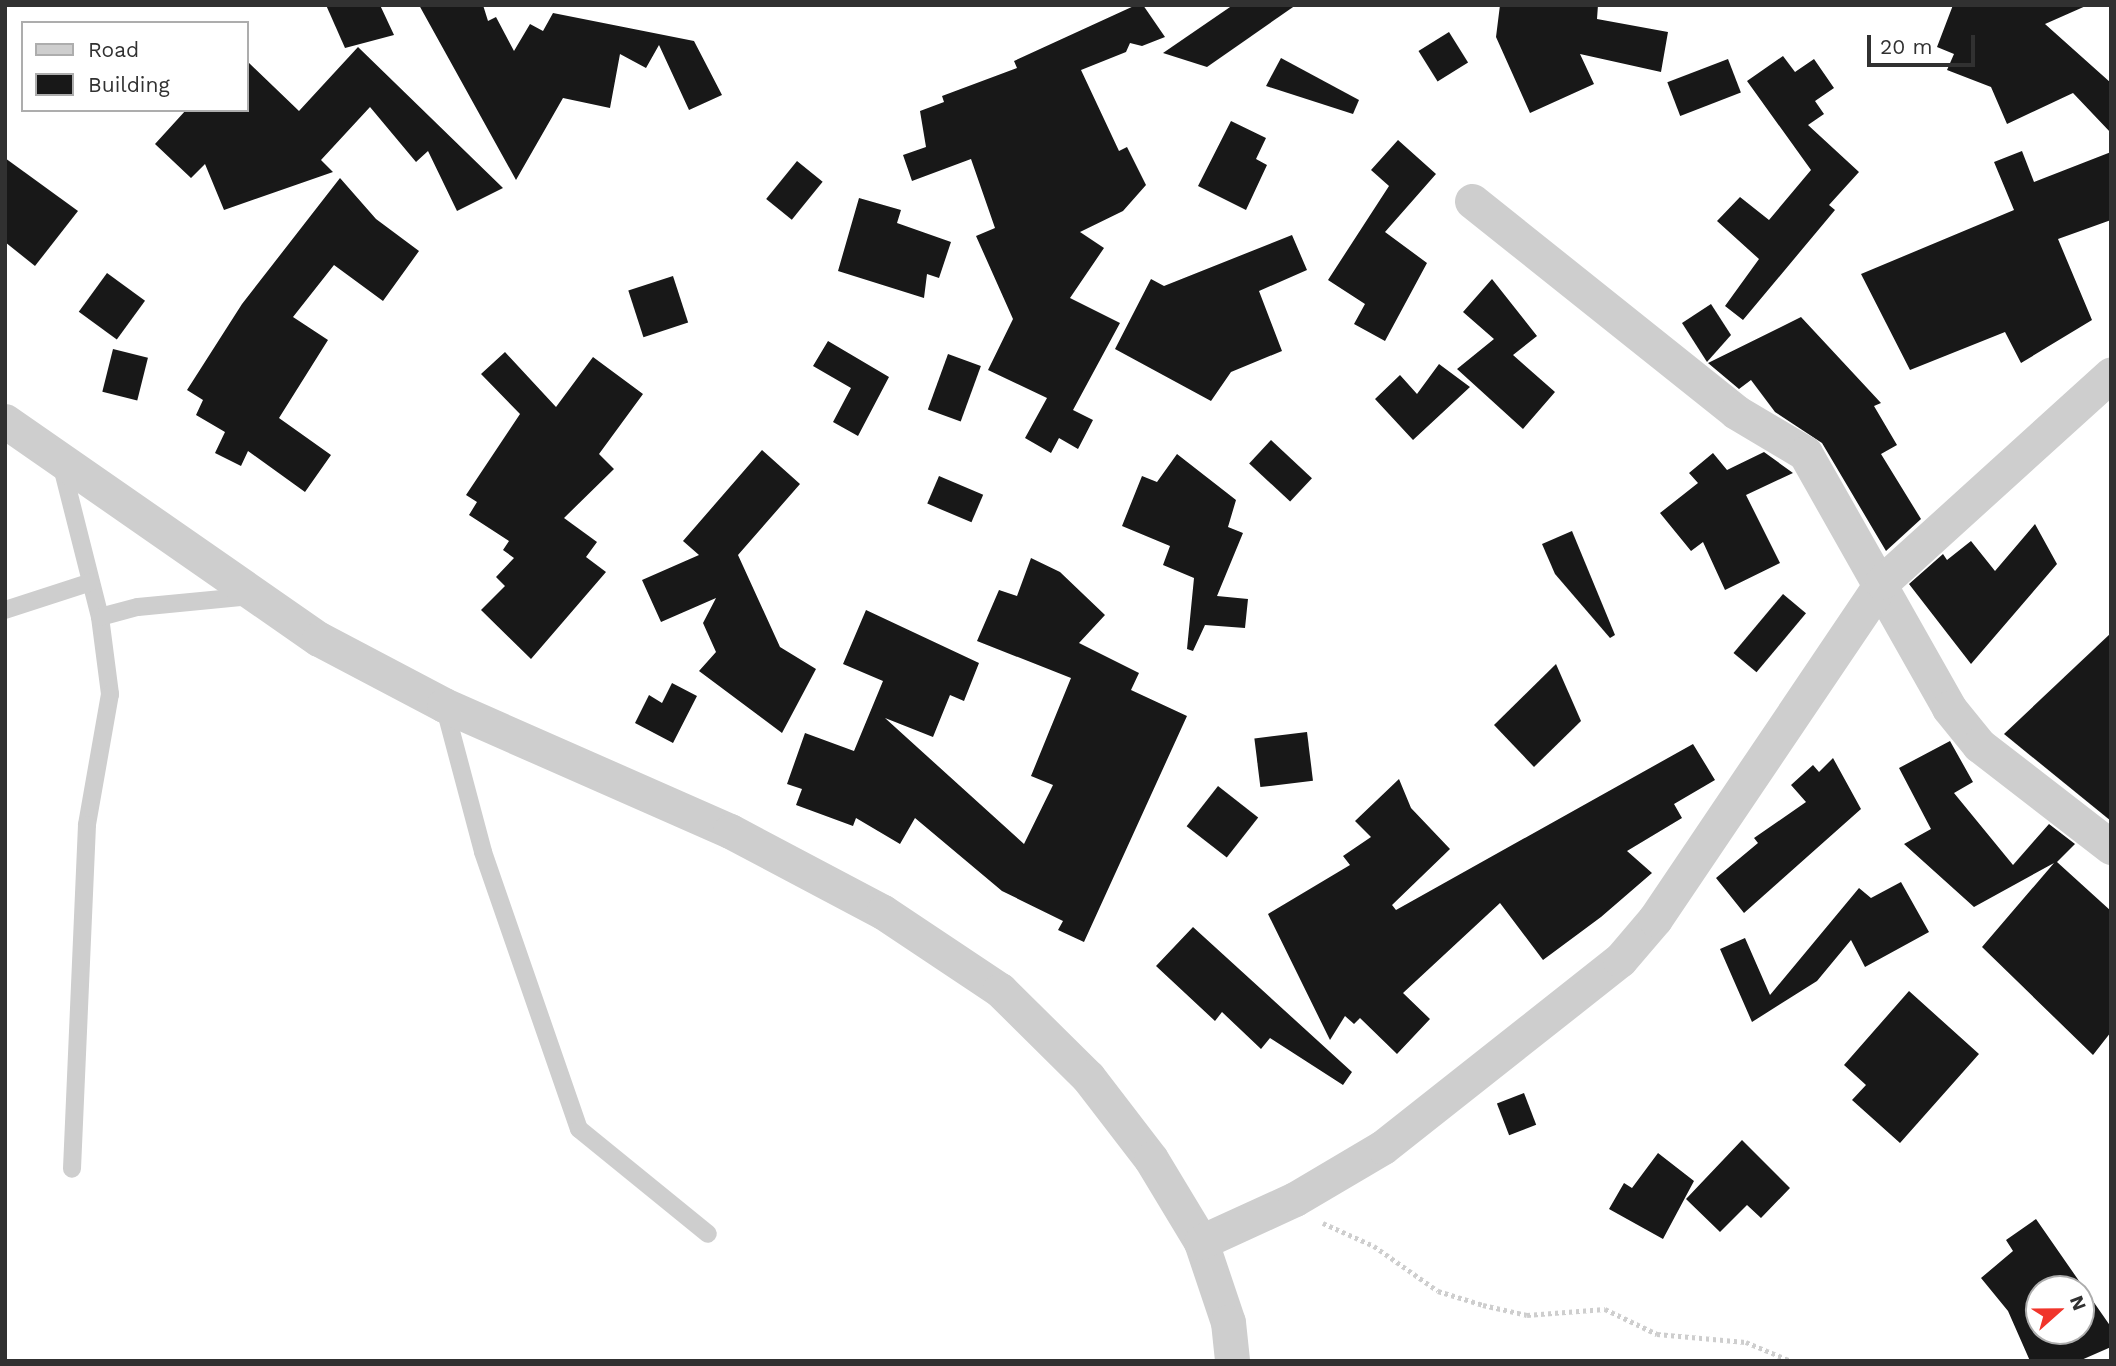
<!DOCTYPE html>
<style>
body{margin:0}
#map{position:relative;width:2116px;height:1366px;overflow:hidden;background:#fff;font-family:"Work Sans",sans-serif}
div>[style]{position:absolute}
.building>*{inset:0;background:#181818;transform-origin:0 0}
.path>*{height:4.5px;margin-top:-2.25px;transform-origin:0;background:repeating-linear-gradient(90deg,#cecece 0 3.5px,transparent 0 7px)}
.service>*{height:18px;margin:-9px;padding:0 9px;transform-origin:9px;border-radius:9px;background:#cecece}
.minor>*{height:35px;margin:-17.5px;padding:0 17.5px;transform-origin:17.5px;border-radius:17.5px;background:#cecece}
span{translate:-50% -50%;white-space:nowrap;text-align:center;line-height:1.15;-webkit-text-stroke:7px #fff;paint-order:stroke}
.frame{position:absolute;inset:0;border:7px solid #313131;pointer-events:none}
.legend{position:absolute;left:21px;top:21px;width:228px;height:91px;box-sizing:border-box;background:#fff;border:2px solid #adadad;margin:0;padding:9px 12px;list-style:none;font-size:21px;color:#313131}
.legend li{display:flex;align-items:center;gap:14px;height:35px}
.legend b{width:35px;border:2px solid #adadad}
.north{position:absolute;left:2025px;top:1275px;width:70px;height:70px;box-sizing:border-box;background:#fff;border:2px solid #adadad;border-radius:50%;rotate:69deg;font-size:19px;font-weight:700;line-height:28px;text-align:center;color:#313131}
.north::after{content:'';display:block;margin:auto;width:24px;height:32px;background:#f0352b;clip-path:polygon(50% 0,100% 100%,50% 72%,0 100%)}
.scale{position:absolute;left:1867px;top:35px;width:108px;height:32px;box-sizing:border-box;border:4px solid #313131;border-top:0;padding-left:9px;font-size:21px;line-height:24px;white-space:nowrap;color:#313131;-webkit-text-stroke:5px #fff;paint-order:stroke}
</style>
<div id="map">
<div class="building">
<div style="clip-path:polygon(326px 5px,380px 5px,394px 35px,345px 48px)"></div>
<div style="clip-path:polygon(419px 5px,483px 5px,488px 21px,496px 17px,514px 51px,530px 24px,543px 31px,553px 13px,694px 41px,722px 95px,689px 110px,659px 45px,646px 68px,620px 54px,610px 108px,563px 98px,516px 180px)"></div>
<div style="clip-path:polygon(1136px 5px,1143px 5px,1165px 37px,1142px 46px,1130px 43px,1126px 52px,1081px 70px,1119px 151px,1127px 147px,1146px 185px,1123px 211px,1080px 232px,1104px 248px,1070px 298px,1120px 323px,1073px 410px,1093px 420px,1078px 449px,1059px 438px,1051px 453px,1025px 438px,1047px 398px,988px 370px,1013px 319px,976px 236px,995px 228px,971px 159px,912px 181px,903px 155px,926px 147px,920px 111px,944px 102px,942px 96px,1017px 68px,1014px 61px)"></div>
<div style="clip-path:polygon(1233px 5px,1296px 5px,1207px 67px,1163px 53px)"></div>
<div style="clip-path:polygon(1500px 5px,1598px 5px,1597px 19px,1668px 32px,1661px 72px,1580px 54px,1594px 84px,1530px 113px,1496px 37px)"></div>
<div style="clip-path:polygon(1953px 5px,2088px 5px,2045px 24px,2111px 83px,2111px 133px,2073px 93px,2007px 124px,1991px 87px,1947px 70px,1954px 54px,1937px 47px)"></div>
<div style="left:1449px;top:32px;width:36px;height:36px;rotate:58deg"></div>
<div style="clip-path:polygon(358px 47px,503px 188px,457px 211px,428px 151px,416px 162px,370px 107px,321px 160px,333px 172px,224px 210px,205px 164px,191px 178px,155px 144px,186px 110px,247px 110px,247px 61px,299px 111px)"></div>
<div style="clip-path:polygon(1783px 56px,1795px 72px,1814px 59px,1834px 88px,1815px 101px,1824px 114px,1808px 125px,1859px 172px,1829px 205px,1835px 210px,1743px 320px,1725px 306px,1759px 259px,1717px 221px,1740px 197px,1769px 220px,1811px 170px,1747px 81px)"></div>
<div style="clip-path:polygon(1281px 58px,1359px 100px,1353px 114px,1266px 86px)"></div>
<div style="left:1728px;top:59px;width:36px;height:65px;rotate:69deg"></div>
<div style="clip-path:polygon(1231px 121px,1266px 138px,1256px 159px,1267px 165px,1246px 210px,1198px 186px)"></div>
<div style="clip-path:polygon(1398px 140px,1436px 174px,1385px 232px,1427px 263px,1385px 341px,1354px 324px,1365px 304px,1328px 280px,1389px 186px,1371px 170px)"></div>
<div style="clip-path:polygon(2022px 151px,2034px 182px,2111px 152px,2111px 220px,2058px 239px,2092px 320px,2021px 363px,2005px 332px,1910px 370px,1861px 274px,2014px 210px,1994px 162px)"></div>
<div style="clip-path:polygon(5px 158px,78px 211px,35px 266px,5px 242px)"></div>
<div style="left:797px;top:161px;width:33px;height:49px;rotate:39deg"></div>
<div style="clip-path:polygon(340px 178px,376px 219px,419px 251px,383px 301px,334px 265px,293px 317px,328px 340px,279px 418px,331px 455px,305px 492px,248px 451px,241px 466px,215px 453px,225px 432px,196px 415px,203px 400px,187px 390px,242px 304px)"></div>
<div style="clip-path:polygon(859px 198px,901px 210px,897px 223px,951px 242px,939px 278px,927px 274px,924px 298px,838px 271px)"></div>
<div style="clip-path:polygon(1292px 235px,1307px 270px,1259px 291px,1282px 351px,1231px 372px,1211px 401px,1115px 349px,1151px 279px,1164px 286px)"></div>
<div style="left:107px;top:273px;width:47px;height:48px;rotate:36deg"></div>
<div style="left:673px;top:276px;width:49px;height:47px;rotate:72deg"></div>
<div style="clip-path:polygon(1492px 279px,1537px 336px,1513px 355px,1555px 392px,1523px 429px,1457px 369px,1494px 339px,1463px 312px)"></div>
<div style="clip-path:polygon(1711px 304px,1731px 335px,1707px 362px,1682px 323px)"></div>
<div style="clip-path:polygon(1801px 317px,1881px 403px,1874px 406px,1897px 445px,1881px 454px,1921px 519px,1886px 551px,1822px 443px,1775px 412px,1751px 380px,1739px 389px,1708px 363px)"></div>
<div style="clip-path:polygon(828px 341px,889px 377px,858px 436px,833px 422px,851px 388px,813px 366px)"></div>
<div style="left:113px;top:349px;width:36px;height:44px;rotate:14deg"></div>
<div style="clip-path:polygon(505px 352px,556px 407px,593px 357px,643px 394px,599px 454px,614px 469px,564px 518px,597px 542px,586px 557px,606px 572px,531px 659px,481px 610px,505px 586px,496px 577px,514px 558px,503px 550px,509px 541px,469px 515px,477px 502px,466px 495px,520px 414px,481px 374px)"></div>
<div style="left:948px;top:354px;width:35px;height:59px;rotate:20deg"></div>
<div style="clip-path:polygon(1439px 364px,1470px 387px,1413px 440px,1375px 399px,1400px 375px,1417px 394px)"></div>
<div style="left:1271px;top:440px;width:56px;height:32px;rotate:43deg"></div>
<div style="clip-path:polygon(762px 450px,800px 484px,738px 555px,780px 647px,816px 669px,782px 733px,699px 671px,716px 652px,703px 623px,716px 598px,661px 622px,642px 580px,699px 555px,683px 541px)"></div>
<div style="clip-path:polygon(1764px 452px,1793px 473px,1746px 495px,1780px 563px,1725px 590px,1703px 542px,1691px 551px,1660px 513px,1698px 483px,1689px 473px,1713px 453px,1727px 470px)"></div>
<div style="clip-path:polygon(1177px 454px,1236px 500px,1228px 527px,1243px 533px,1217px 596px,1248px 599px,1245px 628px,1205px 625px,1193px 651px,1187px 649px,1194px 578px,1163px 565px,1170px 546px,1122px 526px,1142px 476px,1157px 482px)"></div>
<div style="left:939px;top:476px;width:48px;height:30px;rotate:23deg"></div>
<div style="clip-path:polygon(2035px 524px,2057px 564px,1971px 664px,1909px 584px,1943px 554px,1947px 560px,1971px 541px,1995px 571px)"></div>
<div style="clip-path:polygon(1572px 531px,1615px 635px,1610px 638px,1555px 574px,1542px 544px)"></div>
<div style="clip-path:polygon(1031px 558px,1060px 572px,1105px 615px,1079px 643px,1139px 673px,1131px 690px,1187px 716px,1084px 942px,1058px 930px,1063px 921px,1002px 891px,915px 818px,900px 844px,856px 818px,853px 826px,796px 805px,802px 789px,787px 784px,805px 733px,854px 751px,883px 681px,843px 664px,866px 610px,979px 663px,964px 701px,950px 695px,933px 737px,885px 718px,1024px 844px,1053px 785px,1031px 776px,1071px 678px,977px 641px,999px 590px,1017px 596px)"></div>
<div style="left:1783px;top:594px;width:30px;height:77px;rotate:40deg"></div>
<div style="clip-path:polygon(2111px 633px,2111px 821px,2004px 734px)"></div>
<div style="clip-path:polygon(1556px 664px,1581px 721px,1534px 767px,1494px 725px)"></div>
<div style="clip-path:polygon(672px 683px,697px 696px,673px 743px,635px 723px,649px 695px,662px 703px)"></div>
<div style="left:1307px;top:732px;width:49px;height:53px;rotate:83deg"></div>
<div style="clip-path:polygon(1950px 741px,1973px 782px,1954px 793px,2013px 865px,2049px 824px,2075px 844px,2057px 862px,2111px 911px,2111px 1032px,2093px 1055px,1982px 947px,2054px 863px,1974px 907px,1904px 844px,1931px 829px,1899px 768px)"></div>
<div style="clip-path:polygon(1693px 744px,1715px 780px,1674px 804px,1682px 818px,1627px 851px,1652px 873px,1601px 917px,1543px 960px,1500px 903px,1403px 993px,1430px 1019px,1397px 1054px,1360px 1018px,1354px 1024px,1345px 1016px,1330px 1040px,1268px 914px,1350px 865px,1343px 856px,1371px 837px,1355px 821px,1399px 779px,1411px 808px,1450px 849px,1392px 905px,1396px 910px)"></div>
<div style="clip-path:polygon(1833px 758px,1861px 809px,1744px 913px,1716px 878px,1758px 843px,1754px 838px,1806px 802px,1791px 785px,1813px 765px,1819px 772px)"></div>
<div style="left:1218px;top:786px;width:51px;height:51px;rotate:38deg"></div>
<div style="clip-path:polygon(1901px 882px,1929px 932px,1865px 967px,1851px 940px,1817px 981px,1752px 1022px,1720px 949px,1745px 938px,1770px 995px,1859px 888px,1871px 898px)"></div>
<div style="clip-path:polygon(1193px 927px,1352px 1072px,1343px 1085px,1270px 1038px,1261px 1049px,1222px 1012px,1215px 1021px,1156px 966px)"></div>
<div style="clip-path:polygon(1909px 991px,1979px 1054px,1900px 1143px,1852px 1100px,1866px 1085px,1844px 1065px)"></div>
<div style="left:1524px;top:1093px;width:34px;height:29px;rotate:69deg"></div>
<div style="clip-path:polygon(1742px 1140px,1790px 1188px,1761px 1218px,1747px 1205px,1720px 1232px,1686px 1199px)"></div>
<div style="clip-path:polygon(1658px 1153px,1694px 1181px,1663px 1239px,1609px 1209px,1624px 1183px,1632px 1188px)"></div>
<div style="clip-path:polygon(evenodd,2036px 1219px,2111px 1327px,2111px 1347px,2079px 1361px,2030px 1361px,2008px 1311px,1981px 1278px,2013px 1251px,2006px 1240px,2036px 1219px,2039px 1289px,2081px 1289px,2081px 1331px,2039px 1331px,2039px 1289px)"></div>
</div>
<div class="path">
<div style="left:1323px;top:1223px;width:56px;rotate:24.3deg"></div>
<div style="left:1374px;top:1246px;width:78px;rotate:35.1deg"></div>
<div style="left:1438px;top:1291px;width:47px;rotate:17.3deg"></div>
<div style="left:1483px;top:1305px;width:45px;rotate:12.8deg"></div>
<div style="left:1527px;top:1315px;width:78px;rotate:-4.4deg"></div>
<div style="left:1605px;top:1309px;width:58px;rotate:25.7deg"></div>
<div style="left:1657px;top:1334px;width:89px;rotate:5.1deg"></div>
<div style="left:1746px;top:1342px;width:49px;rotate:22.9deg"></div>
</div>
<div class="service">
<div style="left:61px;top:463px;width:159px;rotate:75.8deg"></div>
<div style="left:100px;top:617px;width:78px;rotate:82.6deg"></div>
<div style="left:110px;top:694px;width:133px;rotate:100deg"></div>
<div style="left:87px;top:825px;width:344px;rotate:92.5deg"></div>
<div style="left:5px;top:610px;width:90px;rotate:-18deg"></div>
<div style="left:100px;top:617px;width:39px;rotate:-15deg"></div>
<div style="left:138px;top:607px;width:116px;rotate:-5.5deg"></div>
<div style="left:444px;top:705px;width:152px;rotate:75.1deg"></div>
<div style="left:483px;top:852px;width:293px;rotate:70.9deg"></div>
<div style="left:579px;top:1129px;width:166px;rotate:39.1deg"></div>
</div>
<div class="minor">
<div style="left:1472px;top:201px;width:338px;rotate:38.6deg"></div>
<div style="left:1736px;top:412px;width:80px;rotate:30.7deg"></div>
<div style="left:1805px;top:453px;width:293px;rotate:60.5deg"></div>
<div style="left:1949px;top:708px;width:48px;rotate:51deg"></div>
<div style="left:1979px;top:745px;width:167px;rotate:37.7deg"></div>
<div style="left:5px;top:421px;width:382px;rotate:34.8deg"></div>
<div style="left:319px;top:639px;width:141px;rotate:27.8deg"></div>
<div style="left:444px;top:705px;width:313px;rotate:23.8deg"></div>
<div style="left:730px;top:831px;width:173px;rotate:27.9deg"></div>
<div style="left:883px;top:912px;width:141px;rotate:33.7deg"></div>
<div style="left:1000px;top:990px;width:124px;rotate:44.7deg"></div>
<div style="left:1088px;top:1077px;width:103px;rotate:52.5deg"></div>
<div style="left:1151px;top:1159px;width:97px;rotate:58.9deg"></div>
<div style="left:1201px;top:1242px;width:84px;rotate:71.4deg"></div>
<div style="left:1228px;top:1322px;width:39px;rotate:84deg"></div>
<div style="left:1201px;top:1242px;width:103px;rotate:-24.6deg"></div>
<div style="left:1295px;top:1199px;width:102px;rotate:-30.6deg"></div>
<div style="left:1383px;top:1147px;width:302px;rotate:-38.3deg"></div>
<div style="left:1620px;top:960px;width:54px;rotate:-49.5deg"></div>
<div style="left:1655px;top:919px;width:406px;rotate:-56deg"></div>
<div style="left:1882px;top:582px;width:309px;rotate:-42.2deg"></div>
</div>
<div class="frame"></div>
<ul class="legend">
<li><b style="height:9px;background:#cecece"></b>Road</li>
<li><b style="height:19px;background:#181818"></b>Building</li>
</ul>
<div class="north">N</div>
<div class="scale">20 m</div>
</div>
